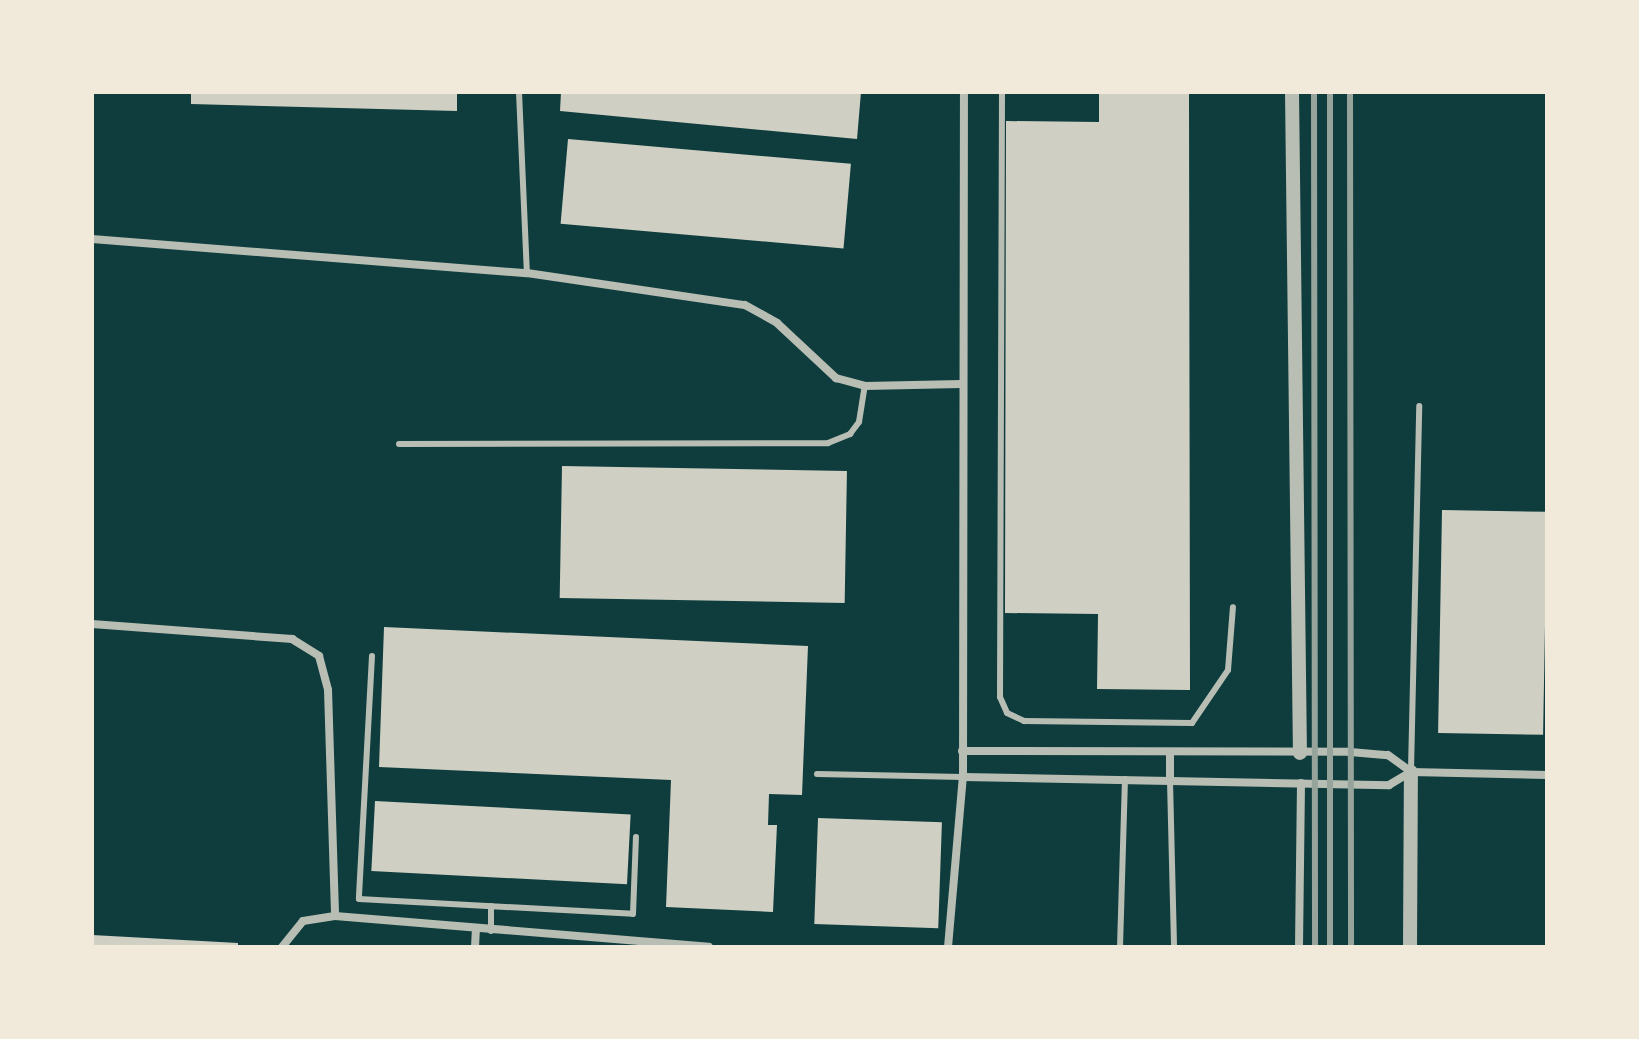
<!DOCTYPE html>
<style>
body{margin:0}
#map{position:relative;width:1639px;height:1039px;overflow:hidden;background:#0f3d3e;font-family:Montserrat,sans-serif}
div>[style]{position:absolute}
.building>*{inset:0;background:#cfcfc3;transform-origin:0 0}
.service>*{height:6px;margin:-3px;padding:0 3px;transform-origin:3px;border-radius:3px;background:#b8beb3}
.minor>*{height:8px;margin:-4px;padding:0 4px;transform-origin:4px;border-radius:4px;background:#b8beb3}
.tertiary>*{height:14px;margin:-7px;padding:0 7px;transform-origin:7px;border-radius:7px;background:#b8beb3}
.rail>*{height:6px;margin:-3px;padding:0 3px;transform-origin:3px;border-radius:3px;background:#97a49c}
span{translate:-50% -50%;white-space:nowrap;text-align:center;line-height:1.15;-webkit-text-stroke:8px #f1e9da;paint-order:stroke}
.frame{position:absolute;inset:0;border:94px solid #f1e9da;pointer-events:none}
</style>
<div id="map">
<div class="building">
<div style="clip-path:polygon(191px 92px,457px 92px,457px 111px,191px 104px)"></div>
<div style="clip-path:polygon(561px 92px,861px 92px,857px 139px,560px 111px)"></div>
<div style="clip-path:polygon(1099px 92px,1189px 92px,1190px 690px,1097px 689px,1098px 614px,1005px 613px,1006px 121px,1099px 122px)"></div>
<div style="left:568px;top:139px;width:284px;height:85px;rotate:5deg"></div>
<div style="left:562px;top:466px;width:285px;height:132px;rotate:1deg"></div>
<div style="left:1442px;top:510px;width:105px;height:223px;rotate:1deg"></div>
<div style="clip-path:polygon(384px 627px,808px 646px,802px 795px,769px 794px,768px 825px,777px 825px,773px 912px,666px 907px,671px 780px,379px 767px)"></div>
<div style="left:375px;top:801px;width:256px;height:70px;rotate:3deg"></div>
<div style="left:818px;top:818px;width:124px;height:106px;rotate:2deg"></div>
<div style="clip-path:polygon(92px 935px,238px 943px,238px 947px,92px 947px)"></div>
</div>
<div class="service">
<div style="left:519px;top:92px;width:181px;rotate:87.5deg"></div>
<div style="left:1002px;top:92px;width:605px;rotate:90.19deg"></div>
<div style="left:1000px;top:697px;width:17px;rotate:66deg"></div>
<div style="left:1007px;top:713px;width:19px;rotate:25deg"></div>
<div style="left:1024px;top:721px;width:168px;rotate:0.7deg"></div>
<div style="left:1192px;top:723px;width:64px;rotate:-55.8deg"></div>
<div style="left:1228px;top:670px;width:63px;rotate:-85.5deg"></div>
<div style="left:399px;top:444px;width:429px;rotate:-0.1deg"></div>
<div style="left:828px;top:443px;width:24px;rotate:-22deg"></div>
<div style="left:850px;top:434px;width:15px;rotate:-53deg"></div>
<div style="left:859px;top:422px;width:36px;rotate:-81deg"></div>
<div style="left:372px;top:656px;width:243px;rotate:93.1deg"></div>
<div style="left:359px;top:899px;width:274px;rotate:3.1deg"></div>
<div style="left:633px;top:914px;width:77px;rotate:-87.8deg"></div>
<div style="left:1411px;top:770px;width:364px;rotate:-88.7deg"></div>
<div style="left:817px;top:774px;width:146px;rotate:1.2deg"></div>
<div style="left:1170px;top:781px;width:166px;rotate:88.6deg"></div>
<div style="left:491px;top:931px;width:25px;rotate:-90deg"></div>
<div style="left:1120px;top:947px;width:168px;rotate:-88.3deg"></div>
</div>
<div class="minor">
<div style="left:92px;top:239px;width:436px;rotate:4.5deg"></div>
<div style="left:527px;top:273px;width:220px;rotate:8.4deg"></div>
<div style="left:745px;top:305px;width:37px;rotate:29deg"></div>
<div style="left:777px;top:323px;width:81px;rotate:43deg"></div>
<div style="left:836px;top:378px;width:30px;rotate:15deg"></div>
<div style="left:865px;top:386px;width:96px;rotate:-1.2deg"></div>
<div style="left:92px;top:624px;width:201px;rotate:4.3deg"></div>
<div style="left:292px;top:639px;width:32px;rotate:32deg"></div>
<div style="left:319px;top:656px;width:35px;rotate:75deg"></div>
<div style="left:328px;top:690px;width:226px;rotate:88.2deg"></div>
<div style="left:962px;top:751px;width:388px;rotate:0.1deg"></div>
<div style="left:1350px;top:752px;width:38px;rotate:5deg"></div>
<div style="left:1388px;top:755px;width:29px;rotate:36deg"></div>
<div style="left:1170px;top:753px;width:28px;rotate:90deg"></div>
<div style="left:963px;top:777px;width:426px;rotate:1.1deg"></div>
<div style="left:1389px;top:785px;width:26px;rotate:-31deg"></div>
<div style="left:1411px;top:772px;width:136px;rotate:1.3deg"></div>
<div style="left:282px;top:947px;width:33px;rotate:-51deg"></div>
<div style="left:303px;top:921px;width:32px;rotate:-9deg"></div>
<div style="left:335px;top:916px;width:375px;rotate:4.7deg"></div>
<div style="left:475px;top:947px;width:18px;rotate:-87deg"></div>
<div style="left:948px;top:947px;width:171px;rotate:-85deg"></div>
<div style="left:963px;top:777px;width:685px;rotate:-89.92deg"></div>
<div style="left:1299px;top:947px;width:164px;rotate:-89.3deg"></div>
</div>
<div class="tertiary">
<div style="left:1292px;top:92px;width:661px;rotate:89.31deg"></div>
<div style="left:1410px;top:947px;width:175px;rotate:-89.7deg"></div>
</div>
<div class="rail">
<div style="left:1314px;top:92px;width:855px;rotate:89.93deg"></div>
<div style="left:1350px;top:92px;width:855px;rotate:89.93deg"></div>
<div style="left:1330px;top:947px;width:855px;rotate:-90deg"></div>
</div>
<div class="frame"></div>
</div>
